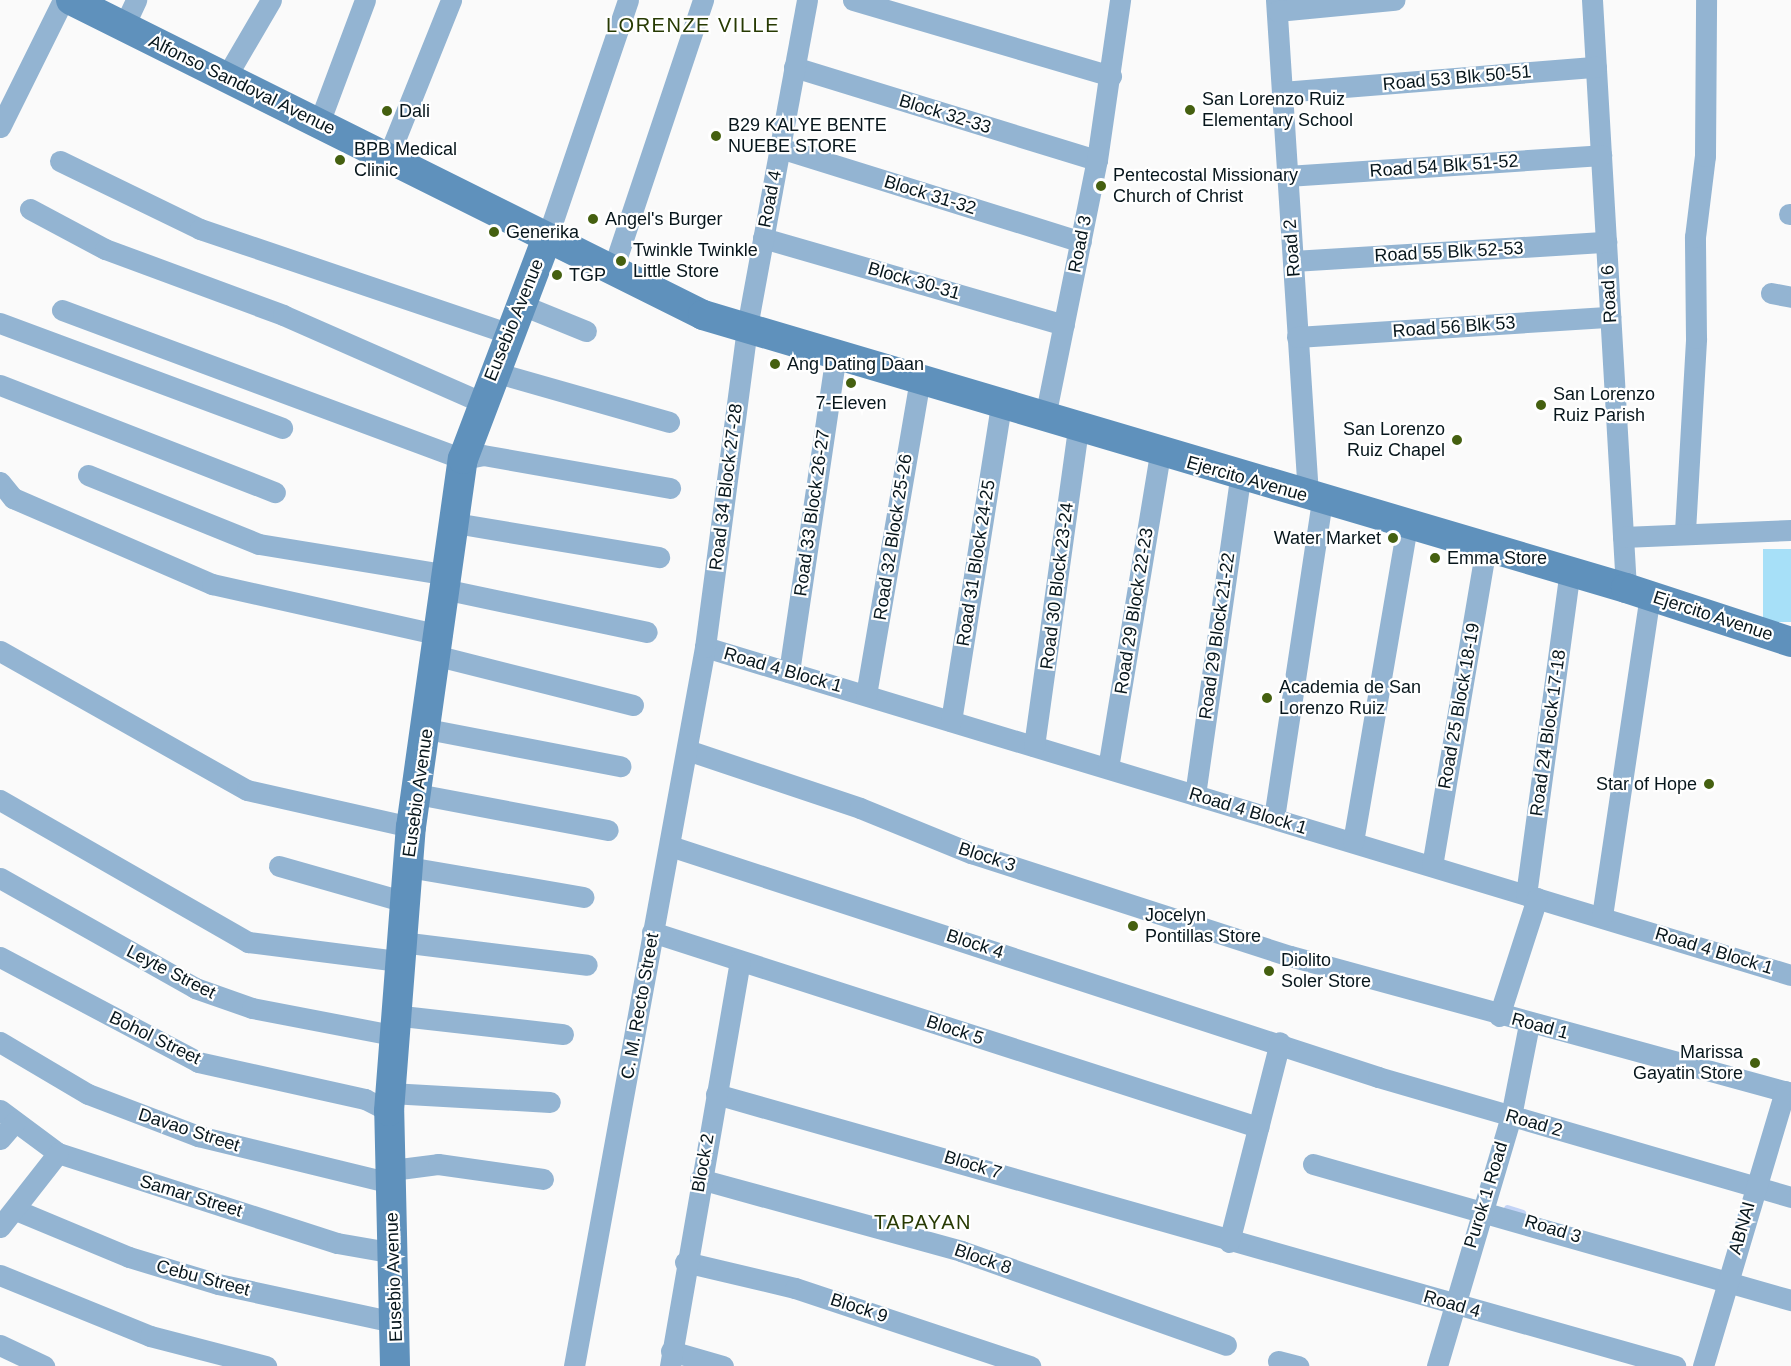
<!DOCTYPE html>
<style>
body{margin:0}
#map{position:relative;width:1791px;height:1366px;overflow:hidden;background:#fafafa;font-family:Arial,sans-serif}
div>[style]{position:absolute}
.green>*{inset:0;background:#a7e0f8;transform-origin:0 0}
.stream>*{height:7px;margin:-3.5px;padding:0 3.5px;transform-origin:3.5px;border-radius:3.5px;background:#c4d4f6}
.street>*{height:21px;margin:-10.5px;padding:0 10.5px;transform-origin:10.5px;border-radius:10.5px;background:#93b4d2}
.secondary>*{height:30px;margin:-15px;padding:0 15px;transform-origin:15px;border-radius:15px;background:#5f91bc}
.dots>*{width:16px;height:16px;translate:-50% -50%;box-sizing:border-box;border:3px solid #fff;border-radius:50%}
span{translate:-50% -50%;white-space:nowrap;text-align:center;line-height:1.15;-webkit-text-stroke:4.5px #fff;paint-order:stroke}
.street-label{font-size:18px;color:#07161c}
.poi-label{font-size:18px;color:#07161c}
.left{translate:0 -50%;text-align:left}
.right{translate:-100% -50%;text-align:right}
.neighbourhood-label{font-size:20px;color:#273a03;letter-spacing:1.5px}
</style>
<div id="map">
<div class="green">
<div style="left:1791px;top:549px;width:73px;height:28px;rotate:90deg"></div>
</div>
<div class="stream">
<div style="left:1507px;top:1208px;width:16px;rotate:18deg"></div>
</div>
<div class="street">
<div style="left:853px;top:0;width:269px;rotate:16.4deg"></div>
<div style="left:1276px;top:0;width:497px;rotate:86.3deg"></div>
<div style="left:1592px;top:0;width:589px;rotate:86.69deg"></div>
<div style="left:1277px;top:11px;width:118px;rotate:-5.4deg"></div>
<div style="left:124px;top:26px;width:29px;rotate:-65deg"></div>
<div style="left:794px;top:67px;width:317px;rotate:17.1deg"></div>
<div style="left:226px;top:77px;width:89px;rotate:-59.7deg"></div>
<div style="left:1282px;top:92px;width:315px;rotate:-4.6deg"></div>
<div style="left:319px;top:123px;width:131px;rotate:-69.5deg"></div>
<div style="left:0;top:127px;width:142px;rotate:-63.6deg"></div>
<div style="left:780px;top:148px;width:315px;rotate:17.3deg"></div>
<div style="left:388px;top:157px;width:169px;rotate:-68.1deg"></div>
<div style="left:60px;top:161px;width:156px;rotate:25.9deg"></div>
<div style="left:200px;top:229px;width:327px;rotate:18.7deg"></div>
<div style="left:1287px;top:176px;width:315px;rotate:-3.8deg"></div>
<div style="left:30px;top:209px;width:85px;rotate:28.1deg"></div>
<div style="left:105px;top:249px;width:190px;rotate:20.3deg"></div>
<div style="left:283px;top:315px;width:216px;rotate:23.7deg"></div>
<div style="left:1789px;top:214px;width:2px"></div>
<div style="left:547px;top:238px;width:251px;rotate:-71.2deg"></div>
<div style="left:763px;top:238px;width:313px;rotate:16.1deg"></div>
<div style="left:1293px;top:261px;width:314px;rotate:-3.5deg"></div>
<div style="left:613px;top:269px;width:284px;rotate:-71.5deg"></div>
<div style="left:1771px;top:293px;width:20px;rotate:11deg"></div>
<div style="left:522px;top:305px;width:69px;rotate:22.1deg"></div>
<div style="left:62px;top:310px;width:428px;rotate:20.4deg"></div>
<div style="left:463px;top:459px;width:20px;rotate:-11deg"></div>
<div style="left:483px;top:455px;width:190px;rotate:10deg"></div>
<div style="left:0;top:323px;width:301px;rotate:20.4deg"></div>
<div style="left:1297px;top:337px;width:314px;rotate:-3.7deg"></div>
<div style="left:494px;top:372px;width:182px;rotate:15.9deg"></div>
<div style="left:0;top:385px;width:295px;rotate:21.3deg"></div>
<div style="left:1045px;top:417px;width:262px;rotate:-78.6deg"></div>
<div style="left:1097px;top:160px;width:162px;rotate:-81.8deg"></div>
<div style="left:88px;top:475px;width:184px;rotate:22deg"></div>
<div style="left:259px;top:544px;width:193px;rotate:9.3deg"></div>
<div style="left:0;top:482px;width:21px;rotate:51deg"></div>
<div style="left:13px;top:498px;width:217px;rotate:23.4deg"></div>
<div style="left:212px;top:584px;width:235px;rotate:12.6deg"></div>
<div style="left:455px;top:523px;width:207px;rotate:9.5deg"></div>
<div style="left:1685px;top:531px;width:193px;rotate:-86.7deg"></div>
<div style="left:1696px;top:338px;width:101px;rotate:-90.6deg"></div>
<div style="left:1695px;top:237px;width:82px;rotate:-83deg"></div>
<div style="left:1705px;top:156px;width:156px;rotate:-89.6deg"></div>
<div style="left:1623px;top:537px;width:168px;rotate:-2.4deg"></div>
<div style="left:448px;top:590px;width:203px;rotate:11.9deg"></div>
<div style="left:705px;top:647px;width:1134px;rotate:16.81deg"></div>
<div style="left:0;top:651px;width:283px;rotate:29.4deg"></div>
<div style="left:247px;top:790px;width:168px;rotate:12.7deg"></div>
<div style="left:438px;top:656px;width:201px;rotate:14.1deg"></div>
<div style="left:789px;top:672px;width:321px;rotate:-81.6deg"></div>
<div style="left:866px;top:695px;width:321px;rotate:-80.3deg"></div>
<div style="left:951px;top:721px;width:321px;rotate:-81deg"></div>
<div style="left:427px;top:729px;width:197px;rotate:10.9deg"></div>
<div style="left:1034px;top:746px;width:322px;rotate:-82.1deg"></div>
<div style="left:687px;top:750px;width:182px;rotate:18.5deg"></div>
<div style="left:860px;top:808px;width:120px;rotate:22.1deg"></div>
<div style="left:971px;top:853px;width:335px;rotate:17.9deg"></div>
<div style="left:1290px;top:956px;width:519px;rotate:15.29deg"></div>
<div style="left:1108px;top:768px;width:319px;rotate:-80.6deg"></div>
<div style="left:417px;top:794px;width:194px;rotate:10.7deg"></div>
<div style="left:1195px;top:795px;width:321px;rotate:-81.9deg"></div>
<div style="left:0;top:800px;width:286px;rotate:29.8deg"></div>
<div style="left:248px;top:942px;width:152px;rotate:7.2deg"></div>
<div style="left:1274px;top:818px;width:321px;rotate:-81.4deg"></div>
<div style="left:1353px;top:842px;width:322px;rotate:-80.3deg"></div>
<div style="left:670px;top:846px;width:745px;rotate:18.07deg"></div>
<div style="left:1378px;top:1077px;width:430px;rotate:16.2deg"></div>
<div style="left:279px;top:866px;width:131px;rotate:15.9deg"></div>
<div style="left:1432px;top:866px;width:325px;rotate:-80.4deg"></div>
<div style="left:408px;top:867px;width:178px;rotate:9.7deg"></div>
<div style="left:0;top:878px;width:224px;rotate:29.4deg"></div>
<div style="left:195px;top:988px;width:60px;rotate:19.3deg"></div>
<div style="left:252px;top:1008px;width:143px;rotate:10.9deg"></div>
<div style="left:1526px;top:895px;width:327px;rotate:-82.3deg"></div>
<div style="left:1602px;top:916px;width:324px;rotate:-81.5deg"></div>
<div style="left:652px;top:932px;width:637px;rotate:17.84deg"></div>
<div style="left:401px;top:942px;width:187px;rotate:7deg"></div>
<div style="left:0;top:957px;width:224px;rotate:27.9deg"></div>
<div style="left:198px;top:1062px;width:171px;rotate:12.5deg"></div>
<div style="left:365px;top:1099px;width:27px;rotate:27deg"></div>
<div style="left:393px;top:1015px;width:171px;rotate:6.4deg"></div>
<div style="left:1499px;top:1016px;width:124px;rotate:-72.1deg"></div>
<div style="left:0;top:1042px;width:102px;rotate:30.6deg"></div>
<div style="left:88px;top:1094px;width:118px;rotate:20.9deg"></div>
<div style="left:198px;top:1136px;width:199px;rotate:13.7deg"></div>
<div style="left:390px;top:1093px;width:160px;rotate:3.2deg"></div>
<div style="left:716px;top:1094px;width:997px;rotate:15.83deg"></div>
<div style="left:0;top:1110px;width:72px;rotate:36.6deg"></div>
<div style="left:58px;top:1153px;width:293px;rotate:17.9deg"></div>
<div style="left:337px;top:1243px;width:59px;rotate:9.8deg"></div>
<div style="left:0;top:1139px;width:23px;rotate:-49deg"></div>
<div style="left:1313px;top:1164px;width:497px;rotate:15.9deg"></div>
<div style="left:392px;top:1170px;width:46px;rotate:-7.4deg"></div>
<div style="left:438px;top:1164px;width:106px;rotate:8.1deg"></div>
<div style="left:700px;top:1179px;width:271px;rotate:15.4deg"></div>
<div style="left:961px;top:1251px;width:281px;rotate:19.5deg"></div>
<div style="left:16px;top:1210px;width:122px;rotate:22.6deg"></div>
<div style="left:129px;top:1257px;width:93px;rotate:16.9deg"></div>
<div style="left:218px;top:1284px;width:184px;rotate:12.2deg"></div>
<div style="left:0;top:1227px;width:94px;rotate:-51.9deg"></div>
<div style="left:1229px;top:1242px;width:206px;rotate:-75.7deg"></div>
<div style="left:685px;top:1262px;width:113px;rotate:13.3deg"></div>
<div style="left:795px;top:1288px;width:248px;rotate:18.4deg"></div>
<div style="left:0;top:1275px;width:162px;rotate:22.1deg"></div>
<div style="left:150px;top:1336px;width:120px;rotate:14.5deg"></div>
<div style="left:0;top:1345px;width:49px;rotate:25.5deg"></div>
<div style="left:671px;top:1351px;width:54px;rotate:16.1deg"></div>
<div style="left:1278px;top:1361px;width:21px;rotate:14deg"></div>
<div style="left:574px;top:1366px;width:731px;rotate:-79.67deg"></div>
<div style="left:705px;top:647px;width:323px;rotate:-82.5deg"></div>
<div style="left:747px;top:327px;width:332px;rotate:-79.6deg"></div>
<div style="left:670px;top:1366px;width:411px;rotate:-80.2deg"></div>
<div style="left:1437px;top:1366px;width:261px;rotate:-73.5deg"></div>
<div style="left:1511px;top:1116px;width:94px;rotate:-78.9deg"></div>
<div style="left:1703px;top:1366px;width:287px;rotate:-73.4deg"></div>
</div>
<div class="secondary">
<div style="left:71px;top:0;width:706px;rotate:26.49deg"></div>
<div style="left:703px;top:315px;width:963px;rotate:16.48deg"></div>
<div style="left:1626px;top:588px;width:174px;rotate:18.1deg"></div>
<div style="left:395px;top:1366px;width:255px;rotate:-91.3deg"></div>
<div style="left:389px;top:1111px;width:285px;rotate:-85.6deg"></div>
<div style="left:411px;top:827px;width:372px;rotate:-82deg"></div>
<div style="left:463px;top:459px;width:236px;rotate:-69.2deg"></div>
</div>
<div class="dots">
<div style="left:1190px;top:110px;background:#456010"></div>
<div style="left:387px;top:111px;background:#456010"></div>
<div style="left:716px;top:136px;background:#456010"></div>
<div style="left:340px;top:160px;background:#456010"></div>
<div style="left:1101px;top:186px;background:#456010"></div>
<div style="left:593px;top:219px;background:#456010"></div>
<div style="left:494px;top:232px;background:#456010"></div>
<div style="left:621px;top:261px;background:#456010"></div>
<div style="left:557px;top:275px;background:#456010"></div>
<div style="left:775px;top:364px;background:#456010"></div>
<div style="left:851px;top:383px;background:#456010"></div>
<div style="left:1541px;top:405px;background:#456010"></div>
<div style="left:1457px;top:440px;background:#456010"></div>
<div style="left:1393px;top:538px;background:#456010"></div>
<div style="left:1435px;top:558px;background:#456010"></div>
<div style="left:1267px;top:698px;background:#456010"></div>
<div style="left:1709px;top:784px;background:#456010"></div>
<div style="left:1133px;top:926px;background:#456010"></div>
<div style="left:1269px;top:971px;background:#456010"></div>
<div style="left:1755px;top:1063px;background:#456010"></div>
</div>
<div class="street-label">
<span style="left:1457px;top:78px;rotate:-5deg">Road 53 Blk 50-51</span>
<span style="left:242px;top:85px;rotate:26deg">Alfonso Sandoval Avenue</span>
<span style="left:945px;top:114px;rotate:17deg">Block 32-33</span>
<span style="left:1444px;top:166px;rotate:-4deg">Road 54 Blk 51-52</span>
<span style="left:930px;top:195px;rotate:17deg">Block 31-32</span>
<span style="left:770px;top:199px;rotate:-79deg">Road 4</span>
<span style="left:1080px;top:244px;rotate:-79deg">Road 3</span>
<span style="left:1292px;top:248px;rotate:-94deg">Road 2</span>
<span style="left:1449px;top:252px;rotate:-3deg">Road 55 Blk 52-53</span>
<span style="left:914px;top:281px;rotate:16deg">Block 30-31</span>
<span style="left:1609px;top:294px;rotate:-93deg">Road 6</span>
<span style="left:514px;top:320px;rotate:-68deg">Eusebio Avenue</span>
<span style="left:1454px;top:327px;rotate:-4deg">Road 56 Blk 53</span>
<span style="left:1247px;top:479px;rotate:16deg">Ejercito Avenue</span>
<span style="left:726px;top:487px;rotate:-83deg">Road 34 Block 27-28</span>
<span style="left:812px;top:513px;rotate:-82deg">Road 33 Block 26-27</span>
<span style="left:893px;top:537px;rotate:-81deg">Road 32 Block 25-26</span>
<span style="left:976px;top:563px;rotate:-81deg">Road 31 Block 24-25</span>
<span style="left:1057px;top:586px;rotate:-83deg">Road 30 Block 23-24</span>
<span style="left:1134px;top:611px;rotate:-81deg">Road 29 Block 22-23</span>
<span style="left:1713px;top:616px;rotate:18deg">Ejercito Avenue</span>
<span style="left:1217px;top:636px;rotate:-82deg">Road 29 Block 21-22</span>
<span style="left:783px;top:670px;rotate:16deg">Road 4 Block 1</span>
<span style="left:1459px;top:706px;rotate:-80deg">Road 25 Block 18-19</span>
<span style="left:1548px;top:733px;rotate:-82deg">Road 24 Block 17-18</span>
<span style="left:418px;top:793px;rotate:-82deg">Eusebio Avenue</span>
<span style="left:1248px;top:811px;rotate:17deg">Road 4 Block 1</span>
<span style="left:987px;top:857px;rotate:18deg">Block 3</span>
<span style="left:975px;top:944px;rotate:18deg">Block 4</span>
<span style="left:1714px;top:951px;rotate:17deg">Road 4 Block 1</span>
<span style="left:171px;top:972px;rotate:27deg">Leyte Street</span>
<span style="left:640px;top:1006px;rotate:-80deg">C. M. Recto Street</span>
<span style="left:1540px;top:1026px;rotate:15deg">Road 1</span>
<span style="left:955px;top:1030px;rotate:18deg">Block 5</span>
<span style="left:155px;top:1038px;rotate:26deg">Bohol Street</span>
<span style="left:1534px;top:1123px;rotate:16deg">Road 2</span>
<span style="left:189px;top:1130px;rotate:18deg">Davao Street</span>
<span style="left:703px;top:1163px;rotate:-80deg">Block 2</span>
<span style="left:973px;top:1165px;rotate:17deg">Block 7</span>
<span style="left:1486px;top:1195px;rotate:-73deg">Purok 1 Road</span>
<span style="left:191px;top:1196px;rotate:17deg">Samar Street</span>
<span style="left:1742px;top:1228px;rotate:-74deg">ABNAI</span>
<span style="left:1553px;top:1229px;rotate:17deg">Road 3</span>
<span style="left:983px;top:1259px;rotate:19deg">Block 8</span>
<span style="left:394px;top:1277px;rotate:-92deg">Eusebio Avenue</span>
<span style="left:203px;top:1278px;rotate:15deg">Cebu Street</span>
<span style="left:1452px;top:1304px;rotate:16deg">Road 4</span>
<span style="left:859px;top:1308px;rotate:18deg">Block 9</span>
</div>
<div class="poi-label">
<span class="left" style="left:1202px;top:110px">San Lorenzo Ruiz<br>Elementary School</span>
<span class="left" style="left:399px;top:111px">Dali</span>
<span class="left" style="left:728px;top:136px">B29 KALYE BENTE<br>NUEBE STORE</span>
<span class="left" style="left:354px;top:160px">BPB Medical<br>Clinic</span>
<span class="left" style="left:1113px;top:186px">Pentecostal Missionary<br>Church of Christ</span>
<span class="left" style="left:605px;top:219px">Angel's Burger</span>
<span class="left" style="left:506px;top:232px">Generika</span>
<span class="left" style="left:633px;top:261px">Twinkle Twinkle<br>Little Store</span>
<span class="left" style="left:569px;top:275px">TGP</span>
<span class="left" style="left:787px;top:364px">Ang Dating Daan</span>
<span class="left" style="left:1553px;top:405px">San Lorenzo<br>Ruiz Parish</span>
<span style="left:851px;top:403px">7-Eleven</span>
<span class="right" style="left:1445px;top:440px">San Lorenzo<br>Ruiz Chapel</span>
<span class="right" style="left:1381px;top:538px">Water Market</span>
<span class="left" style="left:1447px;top:558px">Emma Store</span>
<span class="left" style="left:1279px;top:698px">Academia de San<br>Lorenzo Ruiz</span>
<span class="right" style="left:1697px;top:784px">Star of Hope</span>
<span class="left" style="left:1145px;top:926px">Jocelyn<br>Pontillas Store</span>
<span class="left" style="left:1281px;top:971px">Diolito<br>Soler Store</span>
<span class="right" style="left:1743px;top:1063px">Marissa<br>Gayatin Store</span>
</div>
<div class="neighbourhood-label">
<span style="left:693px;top:25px">LORENZE VILLE</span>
<span style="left:923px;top:1222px">TAPAYAN</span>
</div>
</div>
